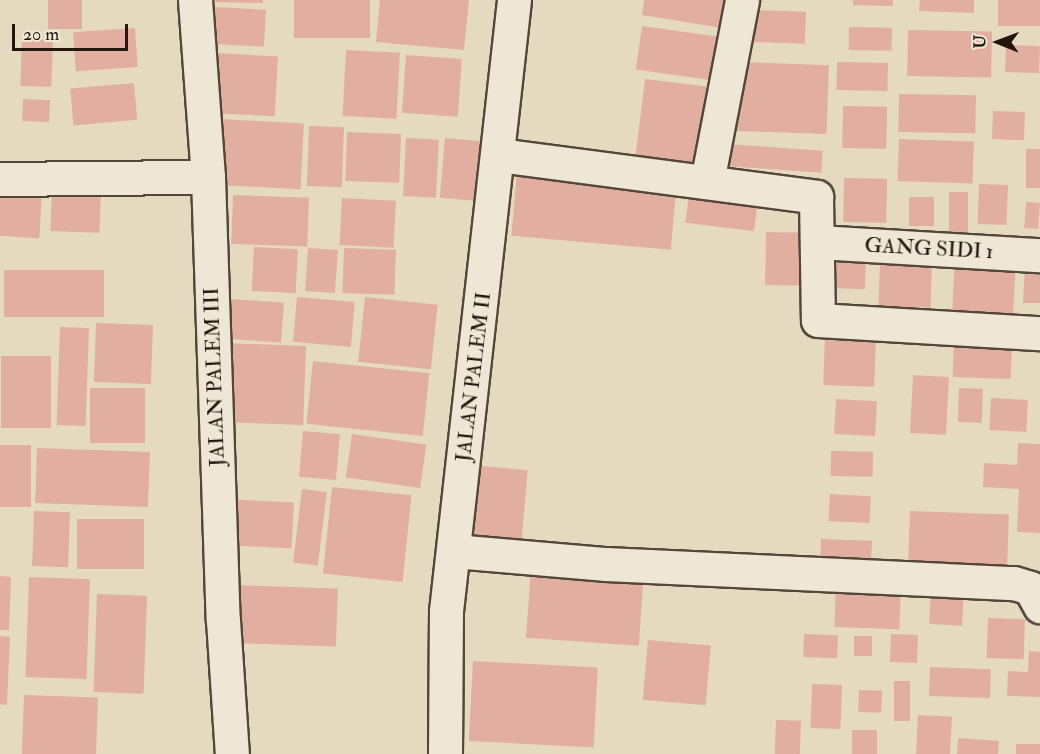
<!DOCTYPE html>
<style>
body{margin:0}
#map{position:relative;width:1040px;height:754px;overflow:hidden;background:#e5dac0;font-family:"IM FELL Double Pica",serif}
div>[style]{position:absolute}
.building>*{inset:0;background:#e1ae9f;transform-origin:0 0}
.roads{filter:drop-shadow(2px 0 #544739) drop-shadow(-2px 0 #544739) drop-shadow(0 2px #544739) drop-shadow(0 -2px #544739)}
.street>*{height:33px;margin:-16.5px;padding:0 16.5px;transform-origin:16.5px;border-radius:16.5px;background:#eee7d6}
span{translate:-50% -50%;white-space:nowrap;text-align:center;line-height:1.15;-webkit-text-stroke:4.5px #eee7d6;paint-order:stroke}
.street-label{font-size:21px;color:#23160c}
.north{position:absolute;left:968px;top:12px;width:60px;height:60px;-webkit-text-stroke:4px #eee7d6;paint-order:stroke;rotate:271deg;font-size:16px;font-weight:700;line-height:24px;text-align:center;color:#23160c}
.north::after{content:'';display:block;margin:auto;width:21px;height:27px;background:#23160c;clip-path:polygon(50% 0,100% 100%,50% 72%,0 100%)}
.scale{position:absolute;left:12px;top:24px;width:116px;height:27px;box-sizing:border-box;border:3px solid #23160c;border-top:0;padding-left:8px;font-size:18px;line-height:21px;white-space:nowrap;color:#23160c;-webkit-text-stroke:4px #eee7d6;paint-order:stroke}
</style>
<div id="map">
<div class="building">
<div style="left:48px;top:0;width:34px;height:29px"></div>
<div style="clip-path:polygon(207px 0,263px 0,263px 3px,207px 2px)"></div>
<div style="left:294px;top:0;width:76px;height:38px"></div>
<div style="clip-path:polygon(380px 0,469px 0,464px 50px,376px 42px)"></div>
<div style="clip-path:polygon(644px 0,727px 0,722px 28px,642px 15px)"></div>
<div style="clip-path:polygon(853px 0,893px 0,893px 6px,853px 5px)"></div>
<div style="clip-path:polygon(920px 0,974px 0,974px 13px,919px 11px)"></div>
<div style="left:998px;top:0;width:42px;height:26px"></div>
<div style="left:214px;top:7px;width:52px;height:37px;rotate:3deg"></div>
<div style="left:753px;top:10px;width:53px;height:32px;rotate:2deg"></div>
<div style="left:642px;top:26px;width:76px;height:44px;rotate:8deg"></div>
<div style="left:849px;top:27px;width:43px;height:23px;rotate:1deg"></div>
<div style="left:135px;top:28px;width:39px;height:62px;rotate:86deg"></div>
<div style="left:908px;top:30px;width:84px;height:46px;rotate:1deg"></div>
<div style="left:22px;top:39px;width:31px;height:47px;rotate:2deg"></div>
<div style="left:1006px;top:45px;width:34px;height:27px;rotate:2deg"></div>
<div style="left:346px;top:50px;width:54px;height:66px;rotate:3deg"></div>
<div style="left:213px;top:53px;width:65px;height:60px;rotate:3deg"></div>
<div style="left:406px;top:55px;width:56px;height:58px;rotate:4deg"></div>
<div style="left:739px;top:62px;width:90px;height:69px;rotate:2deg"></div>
<div style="left:837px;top:62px;width:51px;height:28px;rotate:1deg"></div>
<div style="left:645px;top:79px;width:62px;height:84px;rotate:7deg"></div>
<div style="left:134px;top:83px;width:37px;height:64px;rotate:85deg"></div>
<div style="left:899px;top:94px;width:77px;height:38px;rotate:1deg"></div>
<div style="left:23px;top:99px;width:27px;height:22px;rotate:2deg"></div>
<div style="left:843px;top:106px;width:44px;height:42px;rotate:1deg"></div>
<div style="left:993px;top:111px;width:32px;height:28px;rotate:2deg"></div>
<div style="left:220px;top:119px;width:84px;height:66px;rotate:3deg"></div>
<div style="left:309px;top:126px;width:35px;height:60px;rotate:2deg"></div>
<div style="left:347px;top:132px;width:54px;height:49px;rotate:2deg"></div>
<div style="left:406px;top:138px;width:33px;height:58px;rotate:3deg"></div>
<div style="left:445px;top:138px;width:35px;height:60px;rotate:5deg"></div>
<div style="left:899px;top:139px;width:75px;height:42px;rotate:2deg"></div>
<div style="left:727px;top:144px;width:96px;height:22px;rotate:4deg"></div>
<div style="left:1026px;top:149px;width:14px;height:39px"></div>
<div style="left:517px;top:172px;width:160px;height:64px;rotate:5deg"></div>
<div style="left:844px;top:178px;width:43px;height:44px;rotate:1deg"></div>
<div style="left:979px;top:184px;width:29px;height:40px;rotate:2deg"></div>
<div style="left:690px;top:186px;width:69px;height:37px;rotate:7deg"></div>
<div style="left:0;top:187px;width:42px;height:49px;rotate:3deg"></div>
<div style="left:52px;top:187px;width:49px;height:44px;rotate:2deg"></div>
<div style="left:949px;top:192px;width:19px;height:45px"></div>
<div style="left:233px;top:195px;width:76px;height:49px;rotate:2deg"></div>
<div style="left:909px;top:197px;width:25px;height:29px"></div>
<div style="left:342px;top:198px;width:54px;height:47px;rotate:3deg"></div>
<div style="left:1026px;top:202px;width:14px;height:26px;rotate:4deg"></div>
<div style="left:766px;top:232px;width:43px;height:53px;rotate:1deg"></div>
<div style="left:254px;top:247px;width:44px;height:44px;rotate:3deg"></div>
<div style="left:308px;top:248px;width:30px;height:43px;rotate:4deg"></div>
<div style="left:344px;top:248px;width:52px;height:45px;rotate:2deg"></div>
<div style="left:832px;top:253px;width:34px;height:35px;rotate:2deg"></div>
<div style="left:955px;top:257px;width:61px;height:60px;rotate:3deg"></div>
<div style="left:880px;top:262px;width:52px;height:44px;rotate:2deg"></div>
<div style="clip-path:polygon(1025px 265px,1040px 266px,1040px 303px,1023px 303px)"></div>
<div style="left:104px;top:270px;width:47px;height:100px;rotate:90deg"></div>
<div style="left:297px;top:297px;width:58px;height:45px;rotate:5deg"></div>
<div style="left:365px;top:297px;width:73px;height:65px;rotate:6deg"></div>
<div style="left:232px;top:299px;width:52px;height:40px;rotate:4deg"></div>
<div style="left:96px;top:323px;width:57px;height:59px;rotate:2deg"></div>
<div style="left:60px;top:327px;width:29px;height:98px;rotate:2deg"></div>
<div style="left:825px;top:334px;width:51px;height:51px;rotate:2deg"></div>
<div style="left:954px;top:339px;width:58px;height:38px;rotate:2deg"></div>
<div style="left:222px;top:343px;width:84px;height:79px;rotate:2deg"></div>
<div style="left:1px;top:356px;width:50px;height:72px"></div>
<div style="left:313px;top:361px;width:117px;height:63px;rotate:6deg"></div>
<div style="left:913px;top:375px;width:36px;height:58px;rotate:3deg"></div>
<div style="left:90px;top:388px;width:55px;height:55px"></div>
<div style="left:959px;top:388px;width:24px;height:34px;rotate:2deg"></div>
<div style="left:991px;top:398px;width:37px;height:32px;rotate:3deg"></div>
<div style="left:836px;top:399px;width:41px;height:35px;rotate:3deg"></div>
<div style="left:303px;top:431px;width:37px;height:46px;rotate:5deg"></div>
<div style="left:352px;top:434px;width:75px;height:44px;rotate:8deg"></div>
<div style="clip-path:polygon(1018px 443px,1040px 444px,1040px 533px,1017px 532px,1019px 489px,983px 487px,984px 463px,1017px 465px)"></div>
<div style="left:0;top:445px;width:31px;height:62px"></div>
<div style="left:37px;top:448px;width:113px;height:55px;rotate:2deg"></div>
<div style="left:831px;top:451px;width:42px;height:25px;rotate:1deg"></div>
<div style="left:469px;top:465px;width:59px;height:79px;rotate:5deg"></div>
<div style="left:332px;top:487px;width:80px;height:87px;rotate:6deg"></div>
<div style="left:302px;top:489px;width:25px;height:74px;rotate:7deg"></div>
<div style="left:830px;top:494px;width:41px;height:27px;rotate:3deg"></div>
<div style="left:225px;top:499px;width:69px;height:46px;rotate:3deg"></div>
<div style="left:34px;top:511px;width:36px;height:55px;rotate:2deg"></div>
<div style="left:910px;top:511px;width:99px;height:53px;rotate:2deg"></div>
<div style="left:144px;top:519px;width:50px;height:67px;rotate:90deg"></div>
<div style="left:821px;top:539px;width:51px;height:26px;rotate:2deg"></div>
<div style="left:531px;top:567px;width:113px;height:71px;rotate:4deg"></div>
<div style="clip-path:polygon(0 576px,11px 577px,9px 630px,0 630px)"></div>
<div style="left:29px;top:577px;width:61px;height:100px;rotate:2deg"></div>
<div style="left:836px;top:581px;width:65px;height:46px;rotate:2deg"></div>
<div style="left:236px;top:585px;width:102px;height:58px;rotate:2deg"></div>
<div style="left:931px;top:588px;width:33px;height:36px;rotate:3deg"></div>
<div style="left:97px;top:594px;width:50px;height:98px;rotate:2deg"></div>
<div style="left:988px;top:618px;width:37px;height:40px;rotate:2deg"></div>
<div style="left:804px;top:634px;width:34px;height:23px;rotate:2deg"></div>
<div style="left:891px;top:634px;width:27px;height:28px;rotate:2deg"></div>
<div style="clip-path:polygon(0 636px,10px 637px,7px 705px,0 704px)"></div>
<div style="left:854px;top:636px;width:18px;height:20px"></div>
<div style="left:648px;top:640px;width:63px;height:60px;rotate:5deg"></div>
<div style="clip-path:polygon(1029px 651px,1040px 652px,1040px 697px,1007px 696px,1008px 671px,1028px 672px)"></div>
<div style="left:473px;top:661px;width:125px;height:80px;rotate:3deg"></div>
<div style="left:930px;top:667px;width:61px;height:29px;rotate:2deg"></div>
<div style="left:894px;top:681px;width:16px;height:40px"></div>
<div style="left:812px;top:684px;width:30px;height:44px;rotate:2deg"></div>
<div style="left:859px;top:690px;width:23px;height:22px;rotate:2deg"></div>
<div style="left:24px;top:695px;width:74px;height:59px;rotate:2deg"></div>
<div style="left:918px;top:715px;width:34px;height:39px;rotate:3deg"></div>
<div style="left:776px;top:720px;width:25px;height:34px;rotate:2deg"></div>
<div style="left:852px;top:730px;width:25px;height:24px"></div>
<div style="clip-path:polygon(958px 738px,999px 741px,998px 754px,957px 754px)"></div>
<div style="left:1016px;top:744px;width:24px;height:10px"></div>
</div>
<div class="roads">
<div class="street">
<div style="left:195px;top:0;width:177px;rotate:85.8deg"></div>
<div style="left:208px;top:177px;width:443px;rotate:88.1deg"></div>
<div style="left:223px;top:620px;width:134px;rotate:86.2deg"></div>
<div style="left:499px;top:155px;width:320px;rotate:7.5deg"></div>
<div style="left:816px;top:197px;width:123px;rotate:89.1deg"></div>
<div style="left:818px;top:320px;width:222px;rotate:3.4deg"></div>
<div style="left:0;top:179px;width:208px;rotate:-0.6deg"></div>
<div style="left:707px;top:182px;width:185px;rotate:-79.1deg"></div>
<div style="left:818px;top:242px;width:222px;rotate:3.4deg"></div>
<div style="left:454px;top:551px;width:153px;rotate:4.9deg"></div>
<div style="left:606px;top:564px;width:408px;rotate:2.7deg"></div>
<div style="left:1014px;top:583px;width:17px;rotate:17deg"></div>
<div style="left:1030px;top:588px;width:21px;rotate:61deg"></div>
<div style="left:445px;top:754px;width:143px;rotate:-89.6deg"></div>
<div style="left:446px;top:611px;width:615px;rotate:-83.65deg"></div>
</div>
</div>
<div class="street-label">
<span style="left:929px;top:249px;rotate:3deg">GANG SIDI 1</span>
<span style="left:215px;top:377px;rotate:-92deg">JALAN PALEM III</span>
<span style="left:474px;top:377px;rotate:-83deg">JALAN PALEM II</span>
</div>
<div class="north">U</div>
<div class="scale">20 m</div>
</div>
